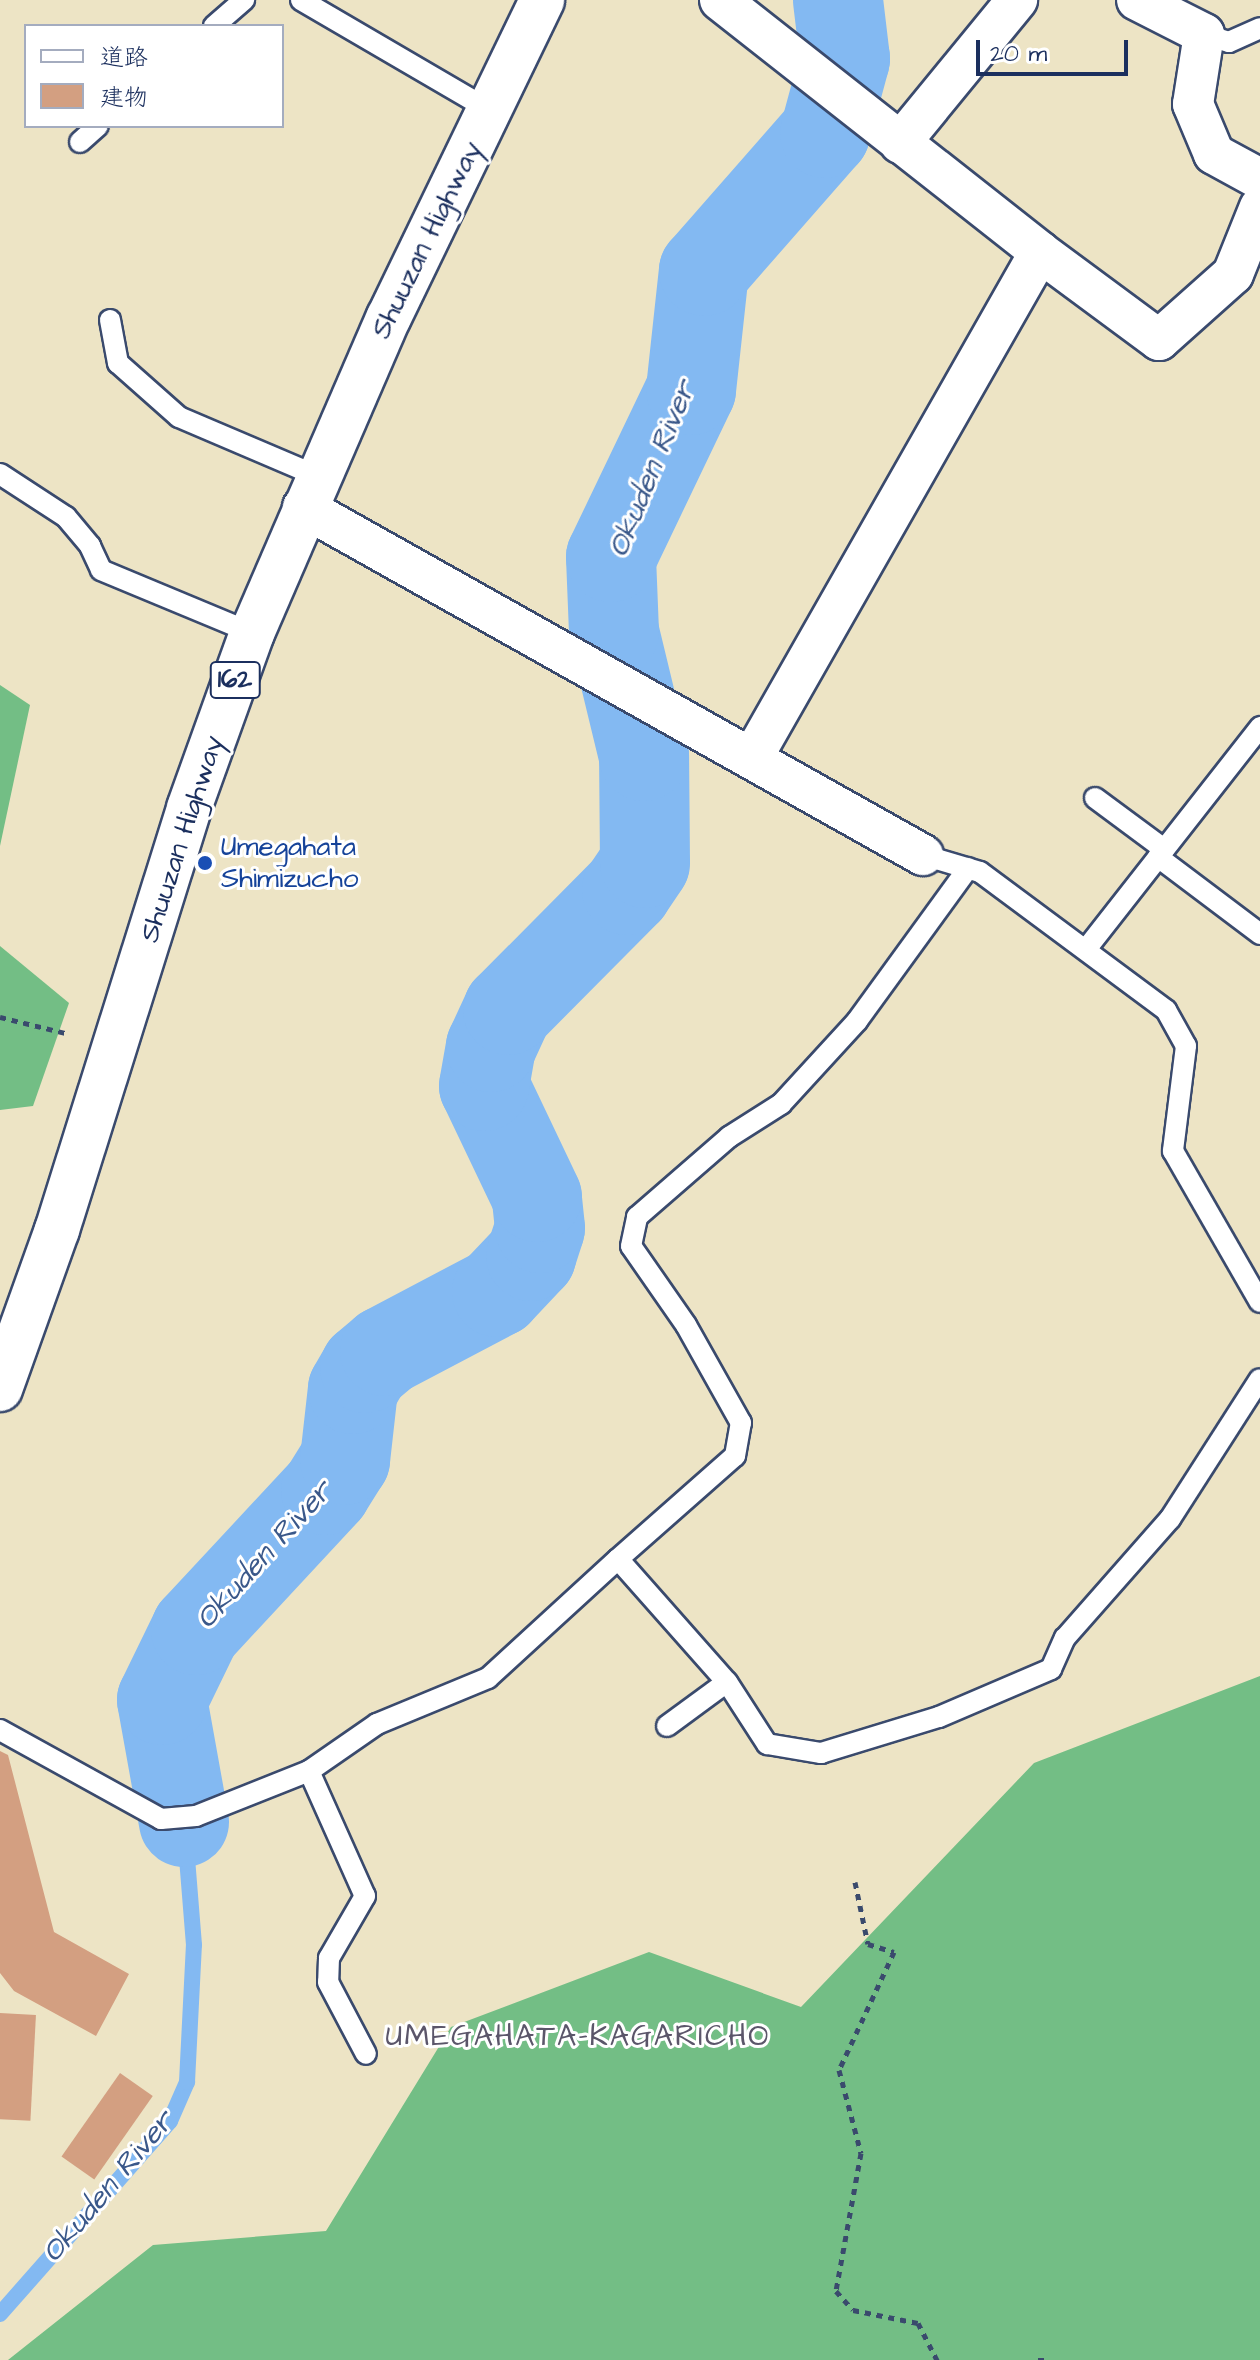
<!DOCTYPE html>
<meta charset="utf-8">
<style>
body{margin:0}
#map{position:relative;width:1260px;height:2360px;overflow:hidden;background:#ede4c5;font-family:"Architects Daughter","Klee One",sans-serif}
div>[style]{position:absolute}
.forest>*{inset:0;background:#73be85}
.stream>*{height:16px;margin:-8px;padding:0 8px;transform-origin:8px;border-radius:8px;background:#83b9f2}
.river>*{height:90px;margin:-45px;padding:0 45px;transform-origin:45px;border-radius:45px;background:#83b9f2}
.building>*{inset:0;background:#d39f81;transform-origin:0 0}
.path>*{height:5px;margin-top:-2.5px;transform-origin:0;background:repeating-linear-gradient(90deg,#3a4a6d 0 6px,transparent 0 12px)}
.roads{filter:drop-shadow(2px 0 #3a4a6d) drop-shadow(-2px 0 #3a4a6d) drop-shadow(0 2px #3a4a6d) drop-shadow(0 -2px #3a4a6d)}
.lane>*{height:20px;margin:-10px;padding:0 10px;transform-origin:10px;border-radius:10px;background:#fff}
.street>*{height:40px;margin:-20px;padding:0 20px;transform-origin:20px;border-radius:20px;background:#fff}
.highway>*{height:44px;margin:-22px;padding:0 22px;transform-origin:22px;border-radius:22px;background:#fff}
.dots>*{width:22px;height:22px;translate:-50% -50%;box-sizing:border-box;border:4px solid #fff;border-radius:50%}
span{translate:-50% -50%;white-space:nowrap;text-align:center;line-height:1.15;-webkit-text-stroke:6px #fff;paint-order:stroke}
.shield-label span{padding:2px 6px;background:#fff;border:2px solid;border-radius:6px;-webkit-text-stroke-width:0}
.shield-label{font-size:26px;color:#1b2f5e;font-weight:700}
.street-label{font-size:28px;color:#1b2f5e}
.transit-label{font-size:28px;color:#164399}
.left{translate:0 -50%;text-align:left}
.water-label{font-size:30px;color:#3a588a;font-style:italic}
.neighbourhood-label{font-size:30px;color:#5b566a;letter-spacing:2px}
.legend{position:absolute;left:24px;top:24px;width:260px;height:104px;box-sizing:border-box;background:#fff;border:2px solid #a4acbf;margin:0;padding:10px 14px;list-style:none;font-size:24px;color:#1b2f5e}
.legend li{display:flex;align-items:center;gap:16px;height:40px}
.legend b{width:40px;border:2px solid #a4acbf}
.scale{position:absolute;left:976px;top:40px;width:152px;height:36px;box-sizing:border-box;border:4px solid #1b2f5e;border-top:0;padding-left:10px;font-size:24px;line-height:28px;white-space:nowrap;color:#1b2f5e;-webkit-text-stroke:6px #fff;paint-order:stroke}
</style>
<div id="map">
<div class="forest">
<div style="clip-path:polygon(0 685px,30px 705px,0 846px)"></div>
<div style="clip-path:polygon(0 946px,69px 1003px,33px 1106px,0 1110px)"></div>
<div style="clip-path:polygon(1260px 1676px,1260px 2360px,8px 2360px,153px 2245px,326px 2231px,451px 2027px,649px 1952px,801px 2007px,1034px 1763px)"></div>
</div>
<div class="stream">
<div style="left:0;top:2314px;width:257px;rotate:-48.6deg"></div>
<div style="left:170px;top:2121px;width:43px;rotate:-66.4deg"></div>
<div style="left:187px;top:2082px;width:137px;rotate:-87.1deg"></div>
<div style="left:194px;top:1945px;width:123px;rotate:-94.6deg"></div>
</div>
<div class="river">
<div style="left:184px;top:1822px;width:124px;rotate:-100.2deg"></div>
<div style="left:162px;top:1700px;width:78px;rotate:-64.1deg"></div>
<div style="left:196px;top:1630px;width:191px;rotate:-47.1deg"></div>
<div style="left:326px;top:1490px;width:36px;rotate:-58deg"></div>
<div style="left:345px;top:1460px;width:71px;rotate:-83.6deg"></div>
<div style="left:353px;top:1389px;width:24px;rotate:-60deg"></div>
<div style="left:365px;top:1368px;width:26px;rotate:-40deg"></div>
<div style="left:385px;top:1351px;width:127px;rotate:-27.8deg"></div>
<div style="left:497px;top:1292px;width:50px;rotate:-46.6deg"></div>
<div style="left:531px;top:1256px;width:29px;rotate:-72deg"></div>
<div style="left:540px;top:1228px;width:31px;rotate:-96deg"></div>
<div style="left:537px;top:1197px;width:123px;rotate:-115.5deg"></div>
<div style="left:484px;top:1086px;width:40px;rotate:-80deg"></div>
<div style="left:491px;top:1047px;width:41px;rotate:-65.3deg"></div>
<div style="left:508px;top:1010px;width:169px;rotate:-45.2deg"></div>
<div style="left:627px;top:890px;width:32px;rotate:-56deg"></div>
<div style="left:645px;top:863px;width:107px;rotate:-90.5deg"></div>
<div style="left:644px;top:756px;width:128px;rotate:-103.6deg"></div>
<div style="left:614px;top:632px;width:75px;rotate:-92.3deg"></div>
<div style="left:611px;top:557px;width:185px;rotate:-64.4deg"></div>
<div style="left:691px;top:390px;width:120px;rotate:-83.8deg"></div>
<div style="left:704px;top:271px;width:184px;rotate:-48.8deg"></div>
<div style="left:825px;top:133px;width:77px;rotate:-74.9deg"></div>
<div style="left:845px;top:59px;width:59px;rotate:-96.8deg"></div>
</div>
<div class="building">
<div style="clip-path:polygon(0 1751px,8px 1755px,54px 1932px,129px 1974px,96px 2036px,14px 1991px,0 1973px)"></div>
<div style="left:0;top:2013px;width:36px;height:106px;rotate:3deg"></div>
<div style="left:120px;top:2073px;width:40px;height:102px;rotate:35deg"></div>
</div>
<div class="path">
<div style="left:0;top:1017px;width:71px;rotate:13.8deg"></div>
<div style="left:855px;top:1882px;width:63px;rotate:78.2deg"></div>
<div style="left:868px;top:1944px;width:27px;rotate:17deg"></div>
<div style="left:894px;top:1952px;width:130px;rotate:115deg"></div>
<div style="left:839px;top:2070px;width:86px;rotate:75.2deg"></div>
<div style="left:861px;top:2153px;width:140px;rotate:100.3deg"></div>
<div style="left:836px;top:2291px;width:25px;rotate:48deg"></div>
<div style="left:853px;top:2310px;width:66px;rotate:11.3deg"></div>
<div style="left:918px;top:2323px;width:42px;rotate:62.8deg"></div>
<div style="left:1038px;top:2360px;width:10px"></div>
</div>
<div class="roads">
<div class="lane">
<div style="left:301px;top:0;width:218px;rotate:30.3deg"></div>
<div style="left:214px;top:26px;width:40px;rotate:-41deg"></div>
<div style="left:1204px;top:34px;width:26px;rotate:18deg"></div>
<div style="left:1229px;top:42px;width:34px;rotate:-24deg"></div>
<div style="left:80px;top:142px;width:24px;rotate:-42deg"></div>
<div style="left:110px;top:320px;width:44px;rotate:79.5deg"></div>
<div style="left:118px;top:363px;width:81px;rotate:41.5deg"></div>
<div style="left:179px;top:417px;width:150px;rotate:23.1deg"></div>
<div style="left:0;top:474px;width:79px;rotate:33.1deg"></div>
<div style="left:66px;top:517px;width:38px;rotate:50deg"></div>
<div style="left:90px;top:546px;width:26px;rotate:65deg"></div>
<div style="left:101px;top:570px;width:164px;rotate:22.6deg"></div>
<div style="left:1095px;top:798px;width:86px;rotate:36.5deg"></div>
<div style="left:923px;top:855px;width:59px;rotate:16.6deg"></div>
<div style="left:980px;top:872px;width:232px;rotate:36.6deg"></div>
<div style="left:1166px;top:1010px;width:41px;rotate:60.9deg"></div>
<div style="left:1186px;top:1046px;width:106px;rotate:97.1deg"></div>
<div style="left:1173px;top:1151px;width:174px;rotate:60.1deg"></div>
<div style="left:1158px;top:857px;width:128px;rotate:37deg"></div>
<div style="left:1087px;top:948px;width:281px;rotate:-51.9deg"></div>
<div style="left:618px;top:1559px;width:156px;rotate:-41.4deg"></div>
<div style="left:735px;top:1456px;width:34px;rotate:-80deg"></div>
<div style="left:741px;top:1423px;width:112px;rotate:-119.3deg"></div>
<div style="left:686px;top:1325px;width:96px;rotate:-124.8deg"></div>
<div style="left:631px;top:1246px;width:30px;rotate:-78deg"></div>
<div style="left:637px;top:1217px;width:122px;rotate:-41deg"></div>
<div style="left:729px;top:1137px;width:62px;rotate:-32.4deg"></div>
<div style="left:781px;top:1104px;width:113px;rotate:-47.5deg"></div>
<div style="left:857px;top:1021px;width:189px;rotate:-54deg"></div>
<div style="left:667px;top:1726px;width:74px;rotate:-36.3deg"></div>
<div style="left:0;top:1730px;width:184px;rotate:28.9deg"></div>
<div style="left:161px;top:1819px;width:35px;rotate:-5deg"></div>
<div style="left:196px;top:1816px;width:122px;rotate:-21.7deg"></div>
<div style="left:309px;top:1771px;width:83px;rotate:-34.7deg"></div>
<div style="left:377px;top:1724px;width:120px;rotate:-22.5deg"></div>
<div style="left:488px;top:1678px;width:176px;rotate:-42.5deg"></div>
<div style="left:618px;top:1559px;width:164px;rotate:48.5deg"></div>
<div style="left:727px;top:1682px;width:74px;rotate:57.2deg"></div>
<div style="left:767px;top:1744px;width:55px;rotate:9.5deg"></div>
<div style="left:821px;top:1753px;width:123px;rotate:-17deg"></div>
<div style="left:939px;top:1717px;width:122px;rotate:-23.2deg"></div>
<div style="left:1051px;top:1669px;width:34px;rotate:-66deg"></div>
<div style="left:1065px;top:1638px;width:159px;rotate:-48.6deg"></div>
<div style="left:1170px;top:1519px;width:166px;rotate:-57.3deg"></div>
<div style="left:309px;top:1771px;width:137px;rotate:65.9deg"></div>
<div style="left:365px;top:1896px;width:72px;rotate:120.1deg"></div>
<div style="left:329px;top:1958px;width:24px;rotate:92deg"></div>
<div style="left:328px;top:1982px;width:81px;rotate:62.2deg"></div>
</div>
<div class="street">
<div style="left:720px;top:0;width:407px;rotate:38.2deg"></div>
<div style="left:1040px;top:252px;width:582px;rotate:119.65deg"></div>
<div style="left:1137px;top:0;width:75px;rotate:26.9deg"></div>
<div style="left:1204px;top:34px;width:71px;rotate:98.9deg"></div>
<div style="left:1193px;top:104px;width:54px;rotate:67.2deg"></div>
<div style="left:1214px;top:154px;width:52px;rotate:28.5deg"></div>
<div style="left:900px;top:143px;width:185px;rotate:-50.7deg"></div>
<div style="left:1040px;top:252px;width:148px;rotate:36.5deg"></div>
<div style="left:1159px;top:340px;width:99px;rotate:-41.7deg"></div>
<div style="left:1233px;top:274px;width:72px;rotate:-68.1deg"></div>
<div style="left:303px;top:507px;width:711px;rotate:29.31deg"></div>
</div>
<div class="highway">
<div style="left:0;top:1389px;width:169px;rotate:-70.3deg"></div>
<div style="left:57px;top:1230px;width:442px;rotate:-72.6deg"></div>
<div style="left:189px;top:808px;width:186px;rotate:-70.2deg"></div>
<div style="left:252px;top:633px;width:344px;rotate:-66.6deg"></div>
<div style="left:389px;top:317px;width:352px;rotate:-64.2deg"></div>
</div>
</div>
<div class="dots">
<div style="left:205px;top:863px;background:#1a4fb4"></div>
</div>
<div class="shield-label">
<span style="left:235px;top:680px">162</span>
</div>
<div class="street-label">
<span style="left:427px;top:240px;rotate:-64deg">Shuuzan Highway</span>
<span style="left:182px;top:839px;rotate:-72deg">Shuuzan Highway</span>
</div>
<div class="transit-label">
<span class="left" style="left:221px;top:863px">Umegahata<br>Shimizucho</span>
</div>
<div class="water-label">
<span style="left:652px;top:469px;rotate:-68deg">Okuden River</span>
<span style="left:264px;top:1555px;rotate:-48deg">Okuden River</span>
<span style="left:108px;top:2187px;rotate:-50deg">Okuden River</span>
</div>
<div class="neighbourhood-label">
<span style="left:578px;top:2036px">UMEGAHATA-KAGARICHO</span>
</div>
<ul class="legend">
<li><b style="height:10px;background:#fff"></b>道路</li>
<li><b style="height:22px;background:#d39f81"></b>建物</li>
</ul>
<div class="scale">20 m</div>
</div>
